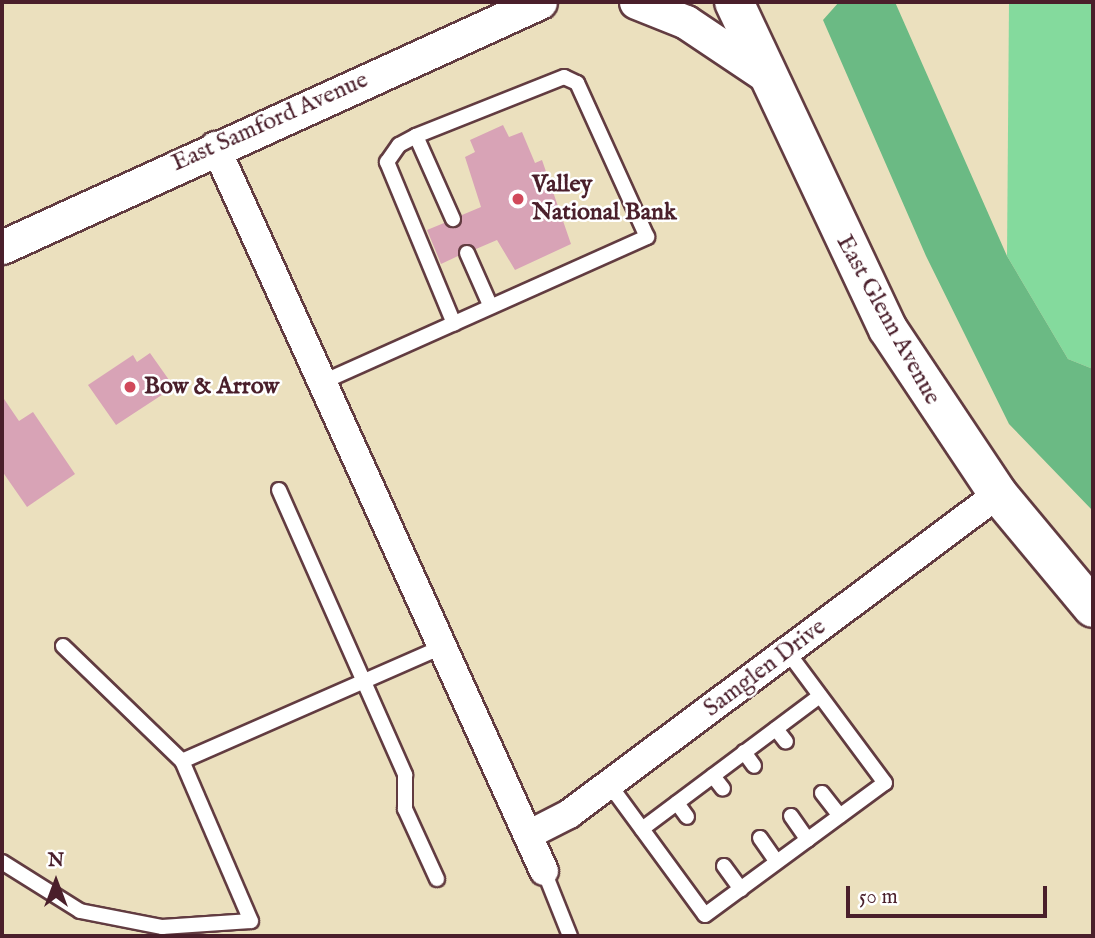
<!DOCTYPE html>
<style>
body{margin:0}
#map{position:relative;width:1095px;height:938px;overflow:hidden;background:#ebe0be;font-family:"IM FELL English",serif}
div>[style]{position:absolute}
.green>*{inset:0;background:#84da9d}
.forest>*{inset:0;background:#6bba84}
.building>*{inset:0;background:#d8a3b6}
.roads{filter:drop-shadow(2px 0 #623c41) drop-shadow(-2px 0 #623c41) drop-shadow(0 2px #623c41) drop-shadow(0 -2px #623c41)}
.service>*{height:14px;margin:-7px;padding:0 7px;transform-origin:7px;border-radius:7px;background:#fff}
.minor>*{height:28px;margin:-14px;padding:0 14px;transform-origin:14px;border-radius:14px;background:#fff}
.tertiary>*{height:33px;margin:-16.5px;padding:0 16.5px;transform-origin:16.5px;border-radius:16.5px;background:#fff}
.secondary>*{height:38px;margin:-19px;padding:0 19px;transform-origin:19px;border-radius:19px;background:#fff}
.dots>*{width:19px;height:19px;translate:-50% -50%;box-sizing:border-box;border:4px solid #fff;border-radius:50%}
span{translate:-50% -50%;white-space:nowrap;text-align:center;line-height:1.15;-webkit-text-stroke:5px #fff;paint-order:stroke}
.street-label{font-size:24px;color:#4a1f2b}
.poi-label{font-size:24px;color:#4a1f2b;font-weight:700}
.left{translate:0 -50%;text-align:left}
.frame{position:absolute;inset:0;border:4px solid #4a1f2b;pointer-events:none}
.north{position:absolute;left:21px;top:847px;width:70px;height:70px;-webkit-text-stroke:5px #fff;paint-order:stroke;rotate:0deg;font-size:19px;font-weight:700;line-height:28px;text-align:center;color:#4a1f2b}
.north::after{content:'';display:block;margin:auto;width:24px;height:32px;background:#4a1f2b;clip-path:polygon(50% 0,100% 100%,50% 72%,0 100%)}
.scale{position:absolute;left:846px;top:886px;width:201px;height:32px;box-sizing:border-box;border:4px solid #4a1f2b;border-top:0;padding-left:9px;font-size:21px;line-height:24px;white-space:nowrap;color:#4a1f2b;-webkit-text-stroke:5px #fff;paint-order:stroke}
</style>
<div id="map">
<div class="green">
<div style="clip-path:polygon(1009px 2px,1093px 2px,1093px 369px,1068px 359px,1007px 256px)"></div>
</div>
<div class="forest">
<div style="clip-path:polygon(839px 2px,895px 2px,1007px 256px,1068px 359px,1093px 369px,1093px 511px,1009px 424px,926px 256px,823px 20px)"></div>
</div>
<div class="building">
<div style="clip-path:polygon(503px 125px,509px 137px,522px 132px,535px 163px,542px 160px,571px 244px,515px 270px,497px 240px,476px 249px,464px 244px,458px 256px,441px 264px,427px 230px,444px 223px,456px 228px,462px 215px,481px 207px,465px 157px,475px 152px,470px 140px)"></div>
<div style="clip-path:polygon(150px 353px,174px 387px,116px 425px,88px 385px,133px 355px,137px 362px)"></div>
<div style="clip-path:polygon(2px 396px,19px 421px,33px 412px,75px 474px,27px 507px,2px 471px)"></div>
</div>
<div class="roads">
<div class="service">
<div style="left:416px;top:136px;width:91px;rotate:66deg"></div>
<div style="left:467px;top:253px;width:57px;rotate:66.1deg"></div>
<div style="left:325px;top:381px;width:353px;rotate:-24.1deg"></div>
<div style="left:647px;top:237px;width:169px;rotate:-114.4deg"></div>
<div style="left:577px;top:83px;width:14px;rotate:-155deg"></div>
<div style="left:564px;top:77px;width:159px;rotate:158.3deg"></div>
<div style="left:416px;top:136px;width:19px;rotate:152deg"></div>
<div style="left:399px;top:145px;width:21px;rotate:125deg"></div>
<div style="left:387px;top:162px;width:175px;rotate:67.5deg"></div>
<div style="left:279px;top:490px;width:312px;rotate:66.1deg"></div>
<div style="left:405px;top:775px;width:34px;rotate:90deg"></div>
<div style="left:405px;top:809px;width:77px;rotate:65.4deg"></div>
<div style="left:63px;top:646px;width:165px;rotate:44deg"></div>
<div style="left:182px;top:761px;width:286px;rotate:-23.7deg"></div>
<div style="left:776px;top:729px;width:16px;rotate:52deg"></div>
<div style="left:744px;top:752px;width:17px;rotate:54deg"></div>
<div style="left:713px;top:776px;width:16px;rotate:52deg"></div>
<div style="left:609px;top:784px;width:162px;rotate:53.8deg"></div>
<div style="left:705px;top:915px;width:223px;rotate:-36.3deg"></div>
<div style="left:885px;top:783px;width:164px;rotate:-126.6deg"></div>
<div style="left:822px;top:793px;width:29px;rotate:52deg"></div>
<div style="left:677px;top:803px;width:17px;rotate:54deg"></div>
<div style="left:791px;top:816px;width:29px;rotate:55deg"></div>
<div style="left:642px;top:829px;width:222px;rotate:-36.8deg"></div>
<div style="left:760px;top:838px;width:29px;rotate:55deg"></div>
<div style="left:2px;top:862px;width:92px;rotate:32.1deg"></div>
<div style="left:80px;top:911px;width:84px;rotate:11deg"></div>
<div style="left:162px;top:927px;width:89px;rotate:-3.9deg"></div>
<div style="left:251px;top:921px;width:174px;rotate:-113.3deg"></div>
<div style="left:724px;top:866px;width:29px;rotate:54deg"></div>
<div style="left:544px;top:871px;width:70px;rotate:68.2deg"></div>
</div>
<div class="minor">
<div style="left:215px;top:146px;width:796px;rotate:65.59deg"></div>
<div style="left:528px;top:835px;width:46px;rotate:-27.1deg"></div>
<div style="left:569px;top:814px;width:535px;rotate:-36.72deg"></div>
</div>
<div class="tertiary">
<div style="left:636px;top:2px;width:54px;rotate:21.8deg"></div>
<div style="left:686px;top:22px;width:102px;rotate:33.8deg"></div>
<div style="left:2px;top:247px;width:591px;rotate:-24.48deg"></div>
</div>
<div class="secondary">
<div style="left:734px;top:2px;width:361px;rotate:64.8deg"></div>
<div style="left:888px;top:329px;width:198px;rotate:56.3deg"></div>
<div style="left:998px;top:494px;width:148px;rotate:50.2deg"></div>
</div>
</div>
<div class="dots">
<div style="left:518px;top:199px;background:#d1495b"></div>
<div style="left:130px;top:387px;background:#d1495b"></div>
</div>
<div class="street-label">
<span style="left:270px;top:122px;rotate:-24deg">East Samford Avenue</span>
<span style="left:888px;top:320px;rotate:61deg">East Glenn Avenue</span>
<span style="left:765px;top:668px;rotate:-37deg">Samglen Drive</span>
</div>
<div class="poi-label">
<span class="left" style="left:532px;top:199px">Valley<br>National Bank</span>
<span class="left" style="left:144px;top:387px">Bow &amp; Arrow</span>
</div>
<div class="frame"></div>
<div class="north">N</div>
<div class="scale">50 m</div>
</div>
